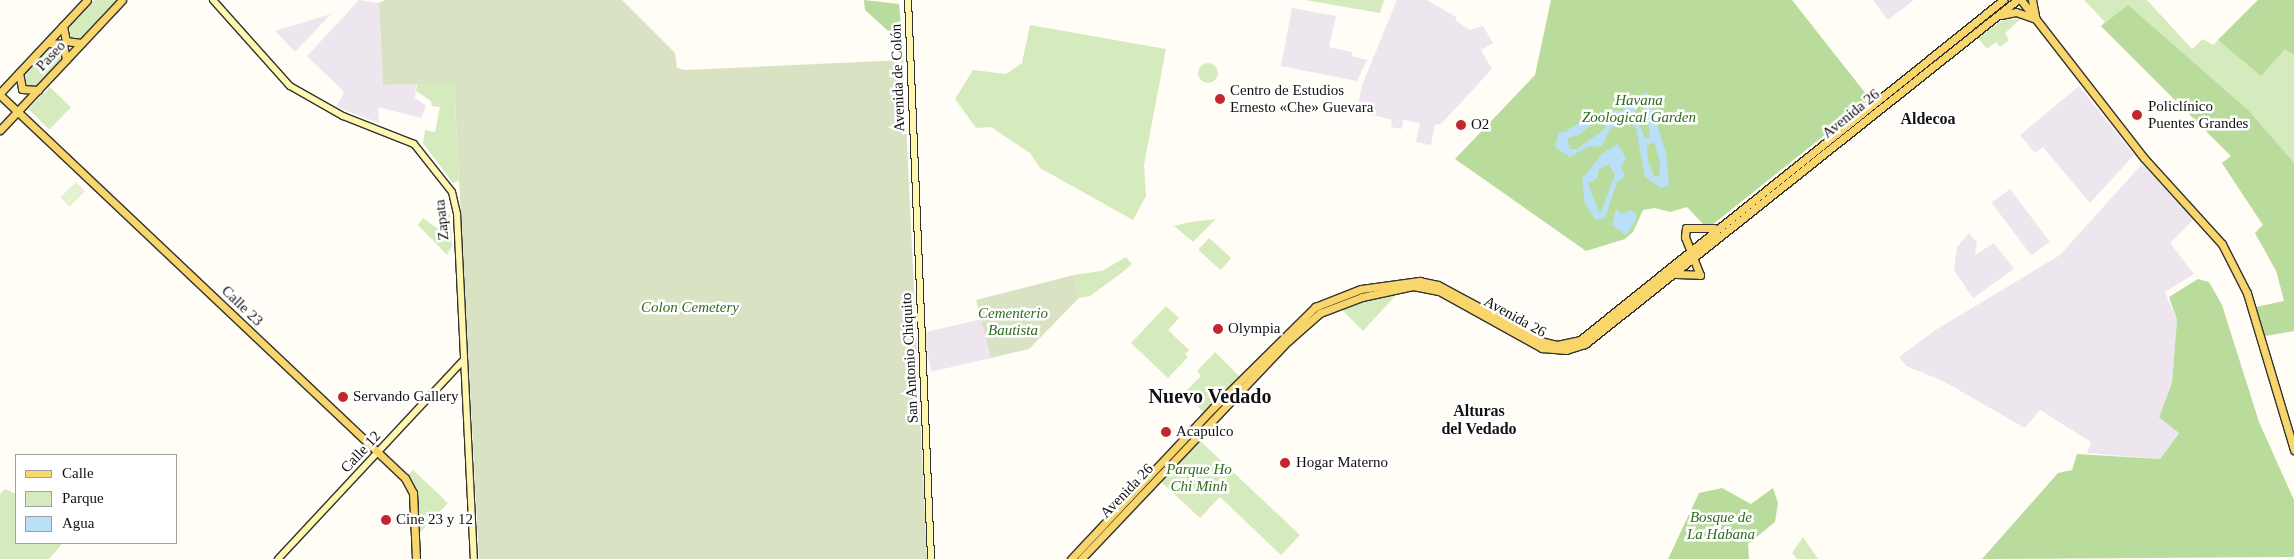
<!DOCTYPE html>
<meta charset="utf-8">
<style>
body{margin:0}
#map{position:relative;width:2294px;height:559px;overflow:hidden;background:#fffdf5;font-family:"Times New Roman",serif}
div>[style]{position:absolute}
.industrial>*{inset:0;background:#eee6ef;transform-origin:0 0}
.green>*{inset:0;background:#d5ebbd;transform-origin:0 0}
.round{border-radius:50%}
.forest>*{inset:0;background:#b9dc9c}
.cemetery>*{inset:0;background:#d9e3c4}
.pitch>*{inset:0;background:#e6f2cf;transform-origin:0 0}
.water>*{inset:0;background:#b9e0f7}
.roads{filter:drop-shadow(1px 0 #333) drop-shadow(-1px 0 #333) drop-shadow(0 1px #333) drop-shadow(0 -1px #333)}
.secondary>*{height:6px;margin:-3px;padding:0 3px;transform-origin:3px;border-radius:3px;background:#fff6b0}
.primary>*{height:7px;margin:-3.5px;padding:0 3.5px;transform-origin:3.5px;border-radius:3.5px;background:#f9d66b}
.dots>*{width:14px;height:14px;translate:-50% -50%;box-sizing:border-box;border:2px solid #fff;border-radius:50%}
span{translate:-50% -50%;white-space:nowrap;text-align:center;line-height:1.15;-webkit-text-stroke:5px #fff;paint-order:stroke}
.street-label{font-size:15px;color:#111}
.poi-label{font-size:15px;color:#111}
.left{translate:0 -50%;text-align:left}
.park-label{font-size:15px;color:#2f6b1f;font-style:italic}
.neighbourhood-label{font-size:16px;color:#111;font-weight:700}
.district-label{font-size:20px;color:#111;font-weight:700}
.legend{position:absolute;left:15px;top:454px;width:162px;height:90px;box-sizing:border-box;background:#fff;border:1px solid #a0a0a0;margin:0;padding:6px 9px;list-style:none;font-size:15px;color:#111}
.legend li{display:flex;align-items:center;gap:10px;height:25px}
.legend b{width:25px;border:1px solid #a0a0a0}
</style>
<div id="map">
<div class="industrial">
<div style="clip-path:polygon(359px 0,379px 3px,383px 85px,416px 84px,415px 98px,426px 106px,421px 118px,378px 107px,379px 123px,336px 107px,344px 92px,307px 56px)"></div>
<div style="clip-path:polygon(1397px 0,1427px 0,1456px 17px,1456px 21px,1470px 30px,1483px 26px,1493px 43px,1481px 50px,1492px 69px,1441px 124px,1435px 125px,1431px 145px,1416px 142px,1420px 123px,1403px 120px,1402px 129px,1391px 127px,1392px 120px,1357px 111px,1362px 85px)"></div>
<div style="clip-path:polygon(1873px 0,1914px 0,1888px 20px)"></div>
<div style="clip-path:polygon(1292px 8px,1336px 16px,1329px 47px,1352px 52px,1352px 56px,1367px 60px,1357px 81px,1281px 66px)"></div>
<div style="clip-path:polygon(331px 14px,295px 52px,275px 31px)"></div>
<div style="clip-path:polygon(2079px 86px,2134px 155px,2090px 203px,2043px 147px,2035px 153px,2020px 135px)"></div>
<div style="clip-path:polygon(2142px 164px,2194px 219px,2170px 243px,2194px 274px,2165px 292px,2177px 320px,2172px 383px,2159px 417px,2179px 432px,2160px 459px,2087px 453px,2091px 442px,2040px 410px,2025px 428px,1943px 381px,1906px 366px,1899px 357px,1937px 329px,2060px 255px)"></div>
<div style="left:2010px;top:189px;width:66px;height:23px;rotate:53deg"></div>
<div style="clip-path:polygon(1969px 233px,1977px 242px,1975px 255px,1994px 243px,2014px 269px,1973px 298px,1954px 270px,1957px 247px)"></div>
<div style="left:982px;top:319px;width:40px;height:61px;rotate:77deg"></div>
</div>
<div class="green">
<div style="clip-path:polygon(94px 0,117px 0,81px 38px,71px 38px,69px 26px)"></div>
<div style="clip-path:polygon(1305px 0,1384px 0,1380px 13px)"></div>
<div style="clip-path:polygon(2084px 0,2147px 0,2192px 49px,2203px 39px,2213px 45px,2258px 0,2294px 0,2294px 329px,2284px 286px,2255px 233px,2263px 225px,2222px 163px,2231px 156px,2101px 26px,2105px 22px)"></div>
<div style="clip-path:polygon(2022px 18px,2005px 33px,2009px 40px,2000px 47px,1996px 42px,1987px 49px,1978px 38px,2001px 21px)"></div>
<div style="clip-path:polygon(1030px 25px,1166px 49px,1144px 165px,1146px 196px,1133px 220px,1040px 168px,1030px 153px,991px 127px,976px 128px,955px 99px,973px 70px,1006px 74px,1022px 63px)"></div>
<div style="clip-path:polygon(50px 46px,60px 46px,63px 58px,35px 88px,25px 88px,23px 76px)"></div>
<div class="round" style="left:1198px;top:63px;width:20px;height:20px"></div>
<div style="clip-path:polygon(454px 82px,459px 180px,453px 183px,423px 143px,425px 130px,435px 132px,440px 107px,432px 106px,431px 101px,416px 91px,417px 84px)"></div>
<div style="left:50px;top:87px;width:29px;height:31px;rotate:44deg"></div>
<div style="clip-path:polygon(450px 213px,452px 246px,447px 255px,418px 225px,423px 218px,437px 228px)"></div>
<div style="clip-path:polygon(1216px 219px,1193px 242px,1174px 226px,1190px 222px)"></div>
<div style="left:1209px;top:238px;width:30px;height:16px;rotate:42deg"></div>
<div style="clip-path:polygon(1126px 257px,1132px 264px,1124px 271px,1090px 296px,1079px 298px,1074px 275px,1102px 271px)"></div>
<div style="clip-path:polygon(1398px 293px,1363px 331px,1342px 310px,1356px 304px)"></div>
<div style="clip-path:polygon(1166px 306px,1179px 318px,1168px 330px,1189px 350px,1185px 354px,1188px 357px,1168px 378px,1131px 343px)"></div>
<div style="clip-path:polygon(1215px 352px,1241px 378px,1206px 415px,1184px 393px,1201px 376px,1197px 371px)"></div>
<div style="clip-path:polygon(1197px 438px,1300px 535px,1281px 555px,1220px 497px,1200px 518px,1158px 479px)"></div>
<div style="clip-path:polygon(413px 470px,448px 503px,414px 539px,413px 497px,405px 478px)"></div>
<div style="clip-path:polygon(5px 489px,16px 494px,16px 543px,63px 543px,49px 559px,0 559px,0 494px)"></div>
<div style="clip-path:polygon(1803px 537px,1818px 559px,1797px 559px,1792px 553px)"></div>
</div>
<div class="forest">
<div style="clip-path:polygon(864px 0,899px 4px,902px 36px,896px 38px,865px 10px)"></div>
<div style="clip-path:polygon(1551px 0,1792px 0,1870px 99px,1712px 225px,1704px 225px,1687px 207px,1670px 212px,1655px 208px,1643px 210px,1633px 232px,1625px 239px,1586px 251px,1455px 159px,1535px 75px)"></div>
<div style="clip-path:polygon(2258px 0,2294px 0,2294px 55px,2285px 49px,2261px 76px,2218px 40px)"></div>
<div style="clip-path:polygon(2128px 5px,2249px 111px,2294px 163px,2294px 331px,2260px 337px,2251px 308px,2284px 301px,2276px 270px,2255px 233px,2263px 225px,2222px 163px,2231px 156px,2101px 26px)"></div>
<div style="clip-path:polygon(2198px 279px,2209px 282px,2222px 305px,2259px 422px,2294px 500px,2294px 557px,1982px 559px,2058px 473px,2072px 470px,2077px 454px,2160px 459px,2179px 433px,2159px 417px,2172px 383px,2177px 320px,2169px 297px)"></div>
<div style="clip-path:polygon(1722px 488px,1751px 504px,1773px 488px,1778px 503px,1775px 522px,1748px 544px,1749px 559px,1668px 559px,1699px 493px)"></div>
</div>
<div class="cemetery">
<div style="clip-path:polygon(385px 0,622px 0,675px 53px,677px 68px,685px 70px,903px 60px,927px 559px,479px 559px,454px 83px,383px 85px,379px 3px)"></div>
<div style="clip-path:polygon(1074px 275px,1079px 298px,1029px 349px,991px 358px,976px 300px)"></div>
</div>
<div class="pitch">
<div style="left:76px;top:182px;width:13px;height:22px;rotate:45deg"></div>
</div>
<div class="water">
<div style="clip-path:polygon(evenodd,1647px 92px,1666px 153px,1669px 185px,1661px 188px,1645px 177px,1636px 128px,1629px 119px,1621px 119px,1609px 131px,1602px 146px,1587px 147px,1570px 157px,1555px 147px,1559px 132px,1565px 132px,1592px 114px,1605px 118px,1605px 110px,1622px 111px,1630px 100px,1647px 92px,1641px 103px,1647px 112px,1650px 138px,1645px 139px,1636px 115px,1636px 108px,1641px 103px,1647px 92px,1594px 122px,1602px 122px,1606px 128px,1577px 149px,1570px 149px,1567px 138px,1579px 135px,1594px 122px,1647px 92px,1654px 142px,1660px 161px,1659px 177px,1654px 176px,1648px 161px,1647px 145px,1654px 142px)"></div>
<div style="clip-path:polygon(evenodd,1617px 144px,1626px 158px,1621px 167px,1625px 176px,1617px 182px,1605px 218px,1596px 220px,1585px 204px,1582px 179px,1602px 154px,1617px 144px,1609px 164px,1615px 175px,1600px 214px,1588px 183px,1598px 178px,1598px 170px,1609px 164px)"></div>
<div style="clip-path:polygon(1616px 208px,1621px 214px,1631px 210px,1636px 213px,1636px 220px,1626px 235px,1612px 225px)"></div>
</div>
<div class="roads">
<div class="secondary">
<div style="left:213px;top:0;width:115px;rotate:48.2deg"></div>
<div style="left:290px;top:86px;width:61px;rotate:29.5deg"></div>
<div style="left:343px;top:116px;width:76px;rotate:21.5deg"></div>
<div style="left:414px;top:144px;width:61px;rotate:51.6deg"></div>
<div style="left:452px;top:192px;width:23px;rotate:77deg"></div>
<div style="left:457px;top:214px;width:345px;rotate:87.2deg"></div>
<div style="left:908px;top:0;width:559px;rotate:87.64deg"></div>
<div style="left:278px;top:559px;width:270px;rotate:-47deg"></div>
</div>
<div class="primary">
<div style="left:2021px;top:0;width:200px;rotate:52.1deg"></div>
<div style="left:2144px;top:158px;width:116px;rotate:47.8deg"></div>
<div style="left:2222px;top:244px;width:55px;rotate:63deg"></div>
<div style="left:2247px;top:293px;width:164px;rotate:73.3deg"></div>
<div style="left:2032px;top:0;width:16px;rotate:79deg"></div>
<div style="left:2001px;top:15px;width:15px;rotate:-11deg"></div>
<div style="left:2016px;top:12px;width:21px;rotate:19deg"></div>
<div style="left:63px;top:26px;width:15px;rotate:79deg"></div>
<div style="left:66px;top:41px;width:15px;rotate:8deg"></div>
<div style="left:48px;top:43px;width:15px;rotate:4deg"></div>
<div style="left:63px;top:44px;width:16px;rotate:79deg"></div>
<div style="left:19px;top:73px;width:16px;rotate:79deg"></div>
<div style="left:22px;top:89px;width:16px;rotate:4deg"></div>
<div style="left:0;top:93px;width:127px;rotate:-46.9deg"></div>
<div style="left:0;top:95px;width:557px;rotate:43.4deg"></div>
<div style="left:405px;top:478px;width:17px;rotate:62deg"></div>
<div style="left:413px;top:493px;width:66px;rotate:87.4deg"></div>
<div style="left:0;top:130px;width:178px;rotate:-46.8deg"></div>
<div style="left:1676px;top:274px;width:24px;rotate:2deg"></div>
<div style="left:1700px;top:275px;width:41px;rotate:-111.5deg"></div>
<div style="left:1685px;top:237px;width:9px;rotate:-84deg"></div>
<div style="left:1686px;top:228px;width:28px"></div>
<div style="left:1071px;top:559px;width:207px;rotate:-46.8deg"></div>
<div style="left:1213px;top:408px;width:144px;rotate:-44.7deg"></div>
<div style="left:1315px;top:307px;width:49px;rotate:-21.4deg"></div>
<div style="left:1361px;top:289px;width:59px;rotate:-7.9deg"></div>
<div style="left:1419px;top:281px;width:19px;rotate:12deg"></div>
<div style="left:1438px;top:285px;width:120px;rotate:28.3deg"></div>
<div style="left:1544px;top:342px;width:13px;rotate:13deg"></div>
<div style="left:1557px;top:345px;width:24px;rotate:-12deg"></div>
<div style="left:1580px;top:340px;width:543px;rotate:-38.79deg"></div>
<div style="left:1081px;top:559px;width:301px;rotate:-46.5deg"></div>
<div style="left:1288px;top:341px;width:43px;rotate:-41.2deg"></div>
<div style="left:1320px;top:313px;width:45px;rotate:-20.9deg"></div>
<div style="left:1362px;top:297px;width:52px;rotate:-12.2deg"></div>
<div style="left:1413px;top:286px;width:26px;rotate:11deg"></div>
<div style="left:1439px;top:291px;width:118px;rotate:29deg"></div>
<div style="left:1542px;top:348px;width:24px;rotate:5deg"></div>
<div style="left:1566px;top:350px;width:20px;rotate:-18deg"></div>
<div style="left:1585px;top:344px;width:552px;rotate:-38.53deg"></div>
</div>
</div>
<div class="dots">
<div style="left:1220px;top:99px;background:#c4262e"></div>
<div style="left:2137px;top:115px;background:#c4262e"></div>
<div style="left:1461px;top:125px;background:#c4262e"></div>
<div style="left:1218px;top:329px;background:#c4262e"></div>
<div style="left:343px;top:397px;background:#c4262e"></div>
<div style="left:1166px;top:432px;background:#c4262e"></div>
<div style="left:1285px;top:463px;background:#c4262e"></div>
<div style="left:386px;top:520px;background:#c4262e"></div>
</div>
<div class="street-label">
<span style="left:51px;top:56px;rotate:-47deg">Paseo</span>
<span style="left:898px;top:78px;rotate:-92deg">Avenida de Colón</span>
<span style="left:1851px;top:114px;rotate:-39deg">Avenida 26</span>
<span style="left:442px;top:220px;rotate:-96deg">Zapata</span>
<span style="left:242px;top:306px;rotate:44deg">Calle 23</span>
<span style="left:1515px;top:317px;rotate:29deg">Avenida 26</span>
<span style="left:910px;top:358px;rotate:-93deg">San Antonio Chiquito</span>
<span style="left:361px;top:452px;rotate:-47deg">Calle 12</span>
<span style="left:1127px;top:491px;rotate:-46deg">Avenida 26</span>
</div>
<div class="poi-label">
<span class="left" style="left:1230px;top:99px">Centro de Estudios<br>Ernesto «Che» Guevara</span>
<span class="left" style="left:2148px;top:115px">Policlínico<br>Puentes Grandes</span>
<span class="left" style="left:1471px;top:125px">O2</span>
<span class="left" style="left:1228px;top:329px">Olympia</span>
<span class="left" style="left:353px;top:397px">Servando Gallery</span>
<span class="left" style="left:1176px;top:432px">Acapulco</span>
<span class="left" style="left:1296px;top:463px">Hogar Materno</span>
<span class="left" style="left:396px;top:520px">Cine 23 y 12</span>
</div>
<div class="park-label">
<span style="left:1639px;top:109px">Havana<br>Zoological Garden</span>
<span style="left:690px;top:308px">Colon Cemetery</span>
<span style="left:1013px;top:322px">Cementerio<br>Bautista</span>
<span style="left:1199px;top:478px">Parque Ho<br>Chi Minh</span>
<span style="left:1721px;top:526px">Bosque de<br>La Habana</span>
</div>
<div class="neighbourhood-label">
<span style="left:1928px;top:119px">Aldecoa</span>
<span style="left:1479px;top:420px">Alturas<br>del Vedado</span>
</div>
<div class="district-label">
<span style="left:1210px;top:396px">Nuevo Vedado</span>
</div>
<ul class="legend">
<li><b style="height:6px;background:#f9d66b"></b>Calle</li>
<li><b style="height:14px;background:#d5ebbd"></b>Parque</li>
<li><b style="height:14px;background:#b9e0f7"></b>Agua</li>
</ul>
</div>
